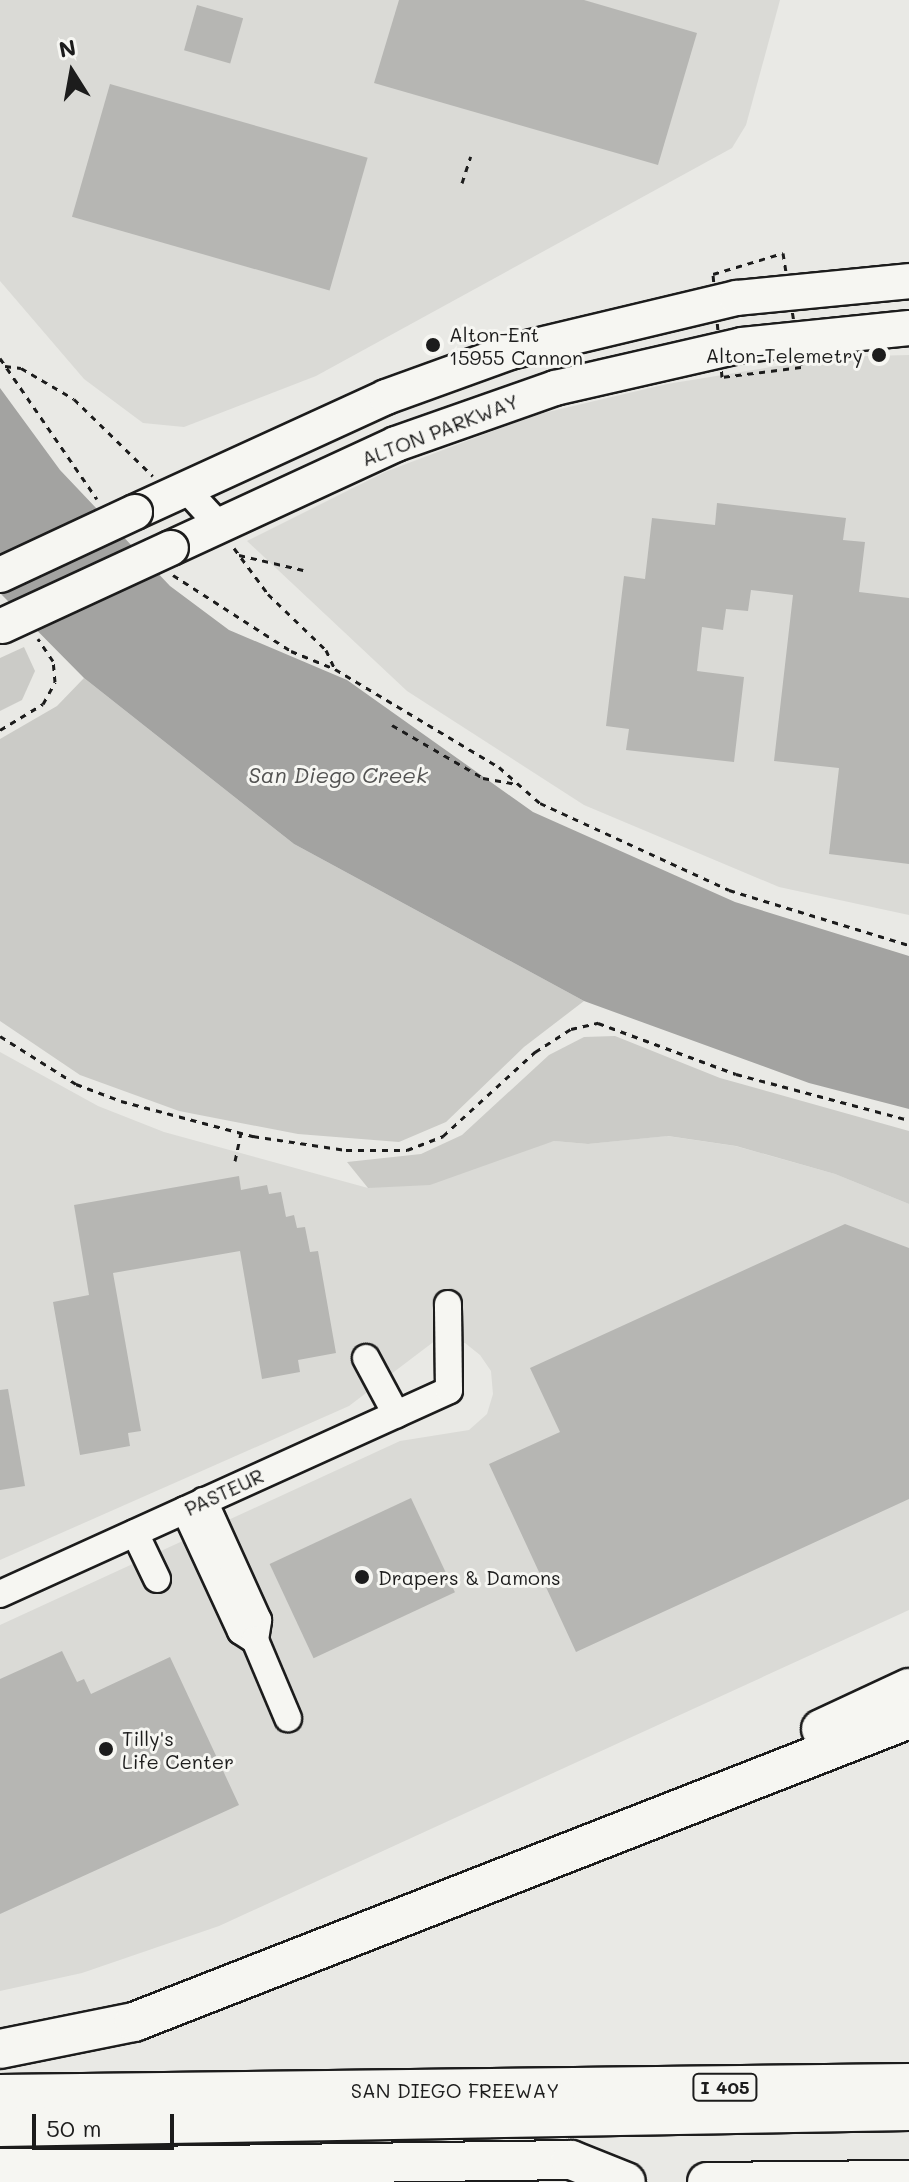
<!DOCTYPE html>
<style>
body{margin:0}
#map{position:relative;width:909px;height:2182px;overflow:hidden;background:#e9e9e5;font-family:Mali,sans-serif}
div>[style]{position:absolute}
.built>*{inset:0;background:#dadad6}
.green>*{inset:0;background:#cbcbc7}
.water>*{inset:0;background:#a3a3a1}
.building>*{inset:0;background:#b6b6b3;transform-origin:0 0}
.path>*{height:3px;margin-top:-1.5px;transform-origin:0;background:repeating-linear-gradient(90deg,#1c1c1c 0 6px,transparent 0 12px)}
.roads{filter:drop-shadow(2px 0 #1c1c1c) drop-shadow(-2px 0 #1c1c1c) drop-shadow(0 2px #1c1c1c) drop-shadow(0 -2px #1c1c1c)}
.minor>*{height:26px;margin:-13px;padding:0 13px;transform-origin:13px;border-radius:13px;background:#f6f6f2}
.major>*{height:34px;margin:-17px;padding:0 17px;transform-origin:17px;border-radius:17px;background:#f6f6f2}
.highway>*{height:38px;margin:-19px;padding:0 19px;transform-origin:19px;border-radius:19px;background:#f6f6f2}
.bridges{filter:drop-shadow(2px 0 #1c1c1c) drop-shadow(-2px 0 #1c1c1c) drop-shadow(0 2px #1c1c1c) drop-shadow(0 -2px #1c1c1c)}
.major-bridge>*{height:34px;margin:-17px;padding:0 17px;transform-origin:17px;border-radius:17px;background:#f6f6f2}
.dots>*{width:22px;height:22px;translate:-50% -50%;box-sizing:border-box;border:4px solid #f6f6f2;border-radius:50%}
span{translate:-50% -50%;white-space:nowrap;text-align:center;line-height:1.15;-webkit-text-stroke:6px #f6f6f2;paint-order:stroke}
.shield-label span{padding:2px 6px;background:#f6f6f2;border:2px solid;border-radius:6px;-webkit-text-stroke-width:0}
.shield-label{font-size:18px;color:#1c1c1c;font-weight:700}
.poi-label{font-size:20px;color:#1c1c1c}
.left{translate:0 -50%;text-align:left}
.right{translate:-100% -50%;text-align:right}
.street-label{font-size:20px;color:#1c1c1c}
.water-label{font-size:22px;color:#525251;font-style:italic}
.north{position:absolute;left:32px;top:32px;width:80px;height:80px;-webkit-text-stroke:6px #f6f6f2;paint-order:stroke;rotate:349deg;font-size:22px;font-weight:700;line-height:32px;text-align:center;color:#1c1c1c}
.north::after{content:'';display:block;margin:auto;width:28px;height:36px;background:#1c1c1c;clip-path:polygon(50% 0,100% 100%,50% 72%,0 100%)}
.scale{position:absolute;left:32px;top:2114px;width:142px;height:36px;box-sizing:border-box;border:4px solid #1c1c1c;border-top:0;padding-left:10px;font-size:24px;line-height:28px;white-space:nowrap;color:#1c1c1c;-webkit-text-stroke:6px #f6f6f2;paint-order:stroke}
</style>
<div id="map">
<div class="built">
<div style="clip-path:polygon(0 0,780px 0,746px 125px,732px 148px,316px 376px,184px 427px,143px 423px,84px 379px,0 281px)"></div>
<div style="clip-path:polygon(909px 355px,909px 915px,779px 887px,584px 805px,407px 691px,247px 541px,385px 472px,535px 415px,667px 384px,833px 357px)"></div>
<div style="clip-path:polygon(0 1052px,98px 1106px,164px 1132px,368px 1188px,554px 1141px,588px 1144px,667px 1136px,735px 1146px,835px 1174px,909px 1204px,909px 1610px,219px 1926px,82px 1973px,0 1991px,0 1625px,400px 1441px,469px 1430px,487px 1414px,493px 1394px,491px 1371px,480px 1355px,465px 1343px,436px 1340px,349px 1406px,0 1560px)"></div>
</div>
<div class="green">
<div style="clip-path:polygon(24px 647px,35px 671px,22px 700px,0 711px,0 658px)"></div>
<div style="clip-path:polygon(84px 678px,294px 844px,584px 1001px,524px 1047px,446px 1122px,399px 1142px,298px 1134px,179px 1111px,80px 1075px,0 1021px,0 739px,57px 706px)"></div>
<div style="clip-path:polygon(615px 1036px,720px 1078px,909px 1131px,909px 1204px,835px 1174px,736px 1146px,668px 1136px,588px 1144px,554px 1141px,430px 1185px,368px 1188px,347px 1162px,421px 1154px,462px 1135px,549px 1055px,584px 1037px)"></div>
</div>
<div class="water">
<div style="clip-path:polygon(0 388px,60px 470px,170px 586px,229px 630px,347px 680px,533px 812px,735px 902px,909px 956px,909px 1109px,809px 1083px,584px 1001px,294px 844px,84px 678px,0 593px)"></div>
</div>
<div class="building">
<div style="clip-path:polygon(399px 0,584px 0,697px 33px,658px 165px,374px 83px)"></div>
<div style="left:197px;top:5px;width:48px;height:47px;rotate:16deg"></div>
<div style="left:110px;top:84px;width:268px;height:138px;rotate:16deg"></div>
<div style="clip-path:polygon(717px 503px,846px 518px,843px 540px,865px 542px,859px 592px,909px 598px,909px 864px,829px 854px,839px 768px,774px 761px,793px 595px,751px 590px,748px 611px,726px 609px,723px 630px,702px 627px,697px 671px,744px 677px,734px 762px,626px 750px,629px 729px,606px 726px,624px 576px,645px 579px,652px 518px,715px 525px)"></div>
<div style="clip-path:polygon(239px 1176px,241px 1190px,267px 1185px,269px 1194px,281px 1192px,286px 1217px,294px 1215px,297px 1228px,305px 1227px,310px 1252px,318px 1251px,336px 1353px,298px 1360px,300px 1372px,262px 1379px,240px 1251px,113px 1273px,141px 1431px,128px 1433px,130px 1446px,80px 1455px,53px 1302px,89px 1295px,74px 1205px)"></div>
<div style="clip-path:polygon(845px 1224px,909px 1248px,909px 1499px,576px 1652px,489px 1464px,560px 1432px,530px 1368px)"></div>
<div style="clip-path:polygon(8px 1389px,25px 1486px,0 1490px,0 1390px)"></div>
<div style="left:411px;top:1498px;width:104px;height:156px;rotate:65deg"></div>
<div style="clip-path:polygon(62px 1651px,77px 1682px,84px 1679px,91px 1694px,170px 1657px,239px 1805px,0 1914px,0 1679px)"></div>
</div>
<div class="path">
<div style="left:462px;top:183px;width:28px;rotate:-72deg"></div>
<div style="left:783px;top:253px;width:115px;rotate:81deg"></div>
<div style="left:801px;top:367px;width:80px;rotate:172.8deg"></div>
<div style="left:722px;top:377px;width:103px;rotate:-95deg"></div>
<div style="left:713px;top:274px;width:73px;rotate:-16.7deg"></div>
<div style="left:0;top:358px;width:171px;rotate:55.5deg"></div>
<div style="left:5px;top:366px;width:16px;rotate:7deg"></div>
<div style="left:21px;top:368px;width:61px;rotate:30.3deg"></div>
<div style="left:74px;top:399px;width:110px;rotate:44.3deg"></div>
<div style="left:234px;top:548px;width:57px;rotate:53.5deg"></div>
<div style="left:268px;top:594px;width:81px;rotate:44deg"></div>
<div style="left:326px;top:650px;width:21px;rotate:65deg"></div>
<div style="left:239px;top:555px;width:66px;rotate:13.2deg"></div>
<div style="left:173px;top:575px;width:140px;rotate:32.8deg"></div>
<div style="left:291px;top:651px;width:48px;rotate:22.2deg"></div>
<div style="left:335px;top:669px;width:191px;rotate:30.9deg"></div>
<div style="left:499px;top:767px;width:55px;rotate:41.3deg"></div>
<div style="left:540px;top:803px;width:208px;rotate:24.7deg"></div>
<div style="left:729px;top:890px;width:188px;rotate:17deg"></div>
<div style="left:392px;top:725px;width:105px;rotate:30.2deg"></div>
<div style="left:483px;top:778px;width:34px;rotate:10deg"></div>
<div style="left:0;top:730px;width:50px;rotate:-31.2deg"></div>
<div style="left:43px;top:704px;width:25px;rotate:-61deg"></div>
<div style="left:55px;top:682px;width:21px;rotate:-95deg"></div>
<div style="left:53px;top:661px;width:27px;rotate:-124deg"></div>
<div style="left:0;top:1036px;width:90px;rotate:32.3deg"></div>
<div style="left:76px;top:1084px;width:48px;rotate:20.7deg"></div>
<div style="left:121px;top:1101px;width:137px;rotate:14.9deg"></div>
<div style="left:253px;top:1136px;width:94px;rotate:8.6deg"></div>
<div style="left:346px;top:1150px;width:61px"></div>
<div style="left:407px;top:1150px;width:39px;rotate:-21deg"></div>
<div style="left:443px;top:1136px;width:125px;rotate:-42.4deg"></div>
<div style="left:535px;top:1052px;width:43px;rotate:-32.6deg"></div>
<div style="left:571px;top:1029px;width:28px;rotate:-13deg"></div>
<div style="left:598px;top:1023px;width:147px;rotate:20.3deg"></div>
<div style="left:736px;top:1074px;width:179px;rotate:14.9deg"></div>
<div style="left:235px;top:1161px;width:29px;rotate:-78deg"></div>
</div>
<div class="roads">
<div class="minor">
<div style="left:185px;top:488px;width:49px;rotate:47.5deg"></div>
<div style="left:366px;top:1358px;width:64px;rotate:61.8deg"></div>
<div style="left:185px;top:1510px;width:133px;rotate:65.2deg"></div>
<div style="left:241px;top:1631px;width:17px;rotate:33deg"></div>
<div style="left:255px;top:1640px;width:20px;rotate:-81deg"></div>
<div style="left:258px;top:1620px;width:131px;rotate:-114.4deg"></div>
<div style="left:135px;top:1533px;width:51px;rotate:64.4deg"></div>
<div style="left:0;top:1594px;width:493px;rotate:-24.4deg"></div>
<div style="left:449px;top:1390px;width:86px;rotate:-90.7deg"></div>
<div style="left:255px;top:1640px;width:85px;rotate:67.1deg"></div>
</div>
<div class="major">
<div style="left:135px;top:512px;width:276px;rotate:-24.6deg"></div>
<div style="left:386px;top:397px;width:132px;rotate:-19.9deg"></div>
<div style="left:510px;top:352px;width:233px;rotate:-13.4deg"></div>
<div style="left:737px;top:298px;width:173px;rotate:-5.6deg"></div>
<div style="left:171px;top:548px;width:248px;rotate:-24.8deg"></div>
<div style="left:396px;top:444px;width:169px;rotate:-19.4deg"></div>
<div style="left:555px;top:388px;width:192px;rotate:-12.9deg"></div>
<div style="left:742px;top:345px;width:168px;rotate:-5.8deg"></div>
</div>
<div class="highway">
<div style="left:821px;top:1729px;width:97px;rotate:-25deg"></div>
<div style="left:0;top:2049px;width:137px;rotate:-11.4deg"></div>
<div style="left:134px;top:2022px;width:832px;rotate:-21.35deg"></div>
<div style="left:0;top:2094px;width:909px;rotate:-0.69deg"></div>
<div style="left:0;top:2127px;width:909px;rotate:-1.01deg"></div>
<div style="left:0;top:2168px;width:571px;rotate:-0.8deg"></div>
<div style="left:571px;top:2160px;width:59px;rotate:21.8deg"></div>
<div style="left:707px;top:2182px;width:202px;rotate:-0.6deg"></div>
</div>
</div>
<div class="bridges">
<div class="major-bridge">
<div style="left:0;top:575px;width:149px;rotate:-25deg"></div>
<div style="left:2px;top:626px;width:186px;rotate:-24.8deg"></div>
</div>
</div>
<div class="dots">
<div style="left:433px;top:345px;background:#1c1c1c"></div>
<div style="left:879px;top:355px;background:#1c1c1c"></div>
<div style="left:362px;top:1577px;background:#1c1c1c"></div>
<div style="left:106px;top:1749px;background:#1c1c1c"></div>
</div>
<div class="shield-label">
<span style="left:725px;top:2087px">I 405</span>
</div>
<div class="poi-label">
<span class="left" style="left:449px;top:346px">Alton-Ent<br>15955 Cannon</span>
<span class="right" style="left:863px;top:355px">Alton-Telemetry</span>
<span class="left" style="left:378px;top:1577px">Drapers &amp; Damons</span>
<span class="left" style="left:122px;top:1750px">Tilly's<br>Life Center</span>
</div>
<div class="street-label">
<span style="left:440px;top:430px;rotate:-21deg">ALTON PARKWAY</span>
<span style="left:224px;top:1492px;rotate:-25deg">PASTEUR</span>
<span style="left:455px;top:2090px">SAN DIEGO FREEWAY</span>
</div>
<div class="water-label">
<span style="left:338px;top:775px">San Diego Creek</span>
</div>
<div class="north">N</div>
<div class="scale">50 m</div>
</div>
